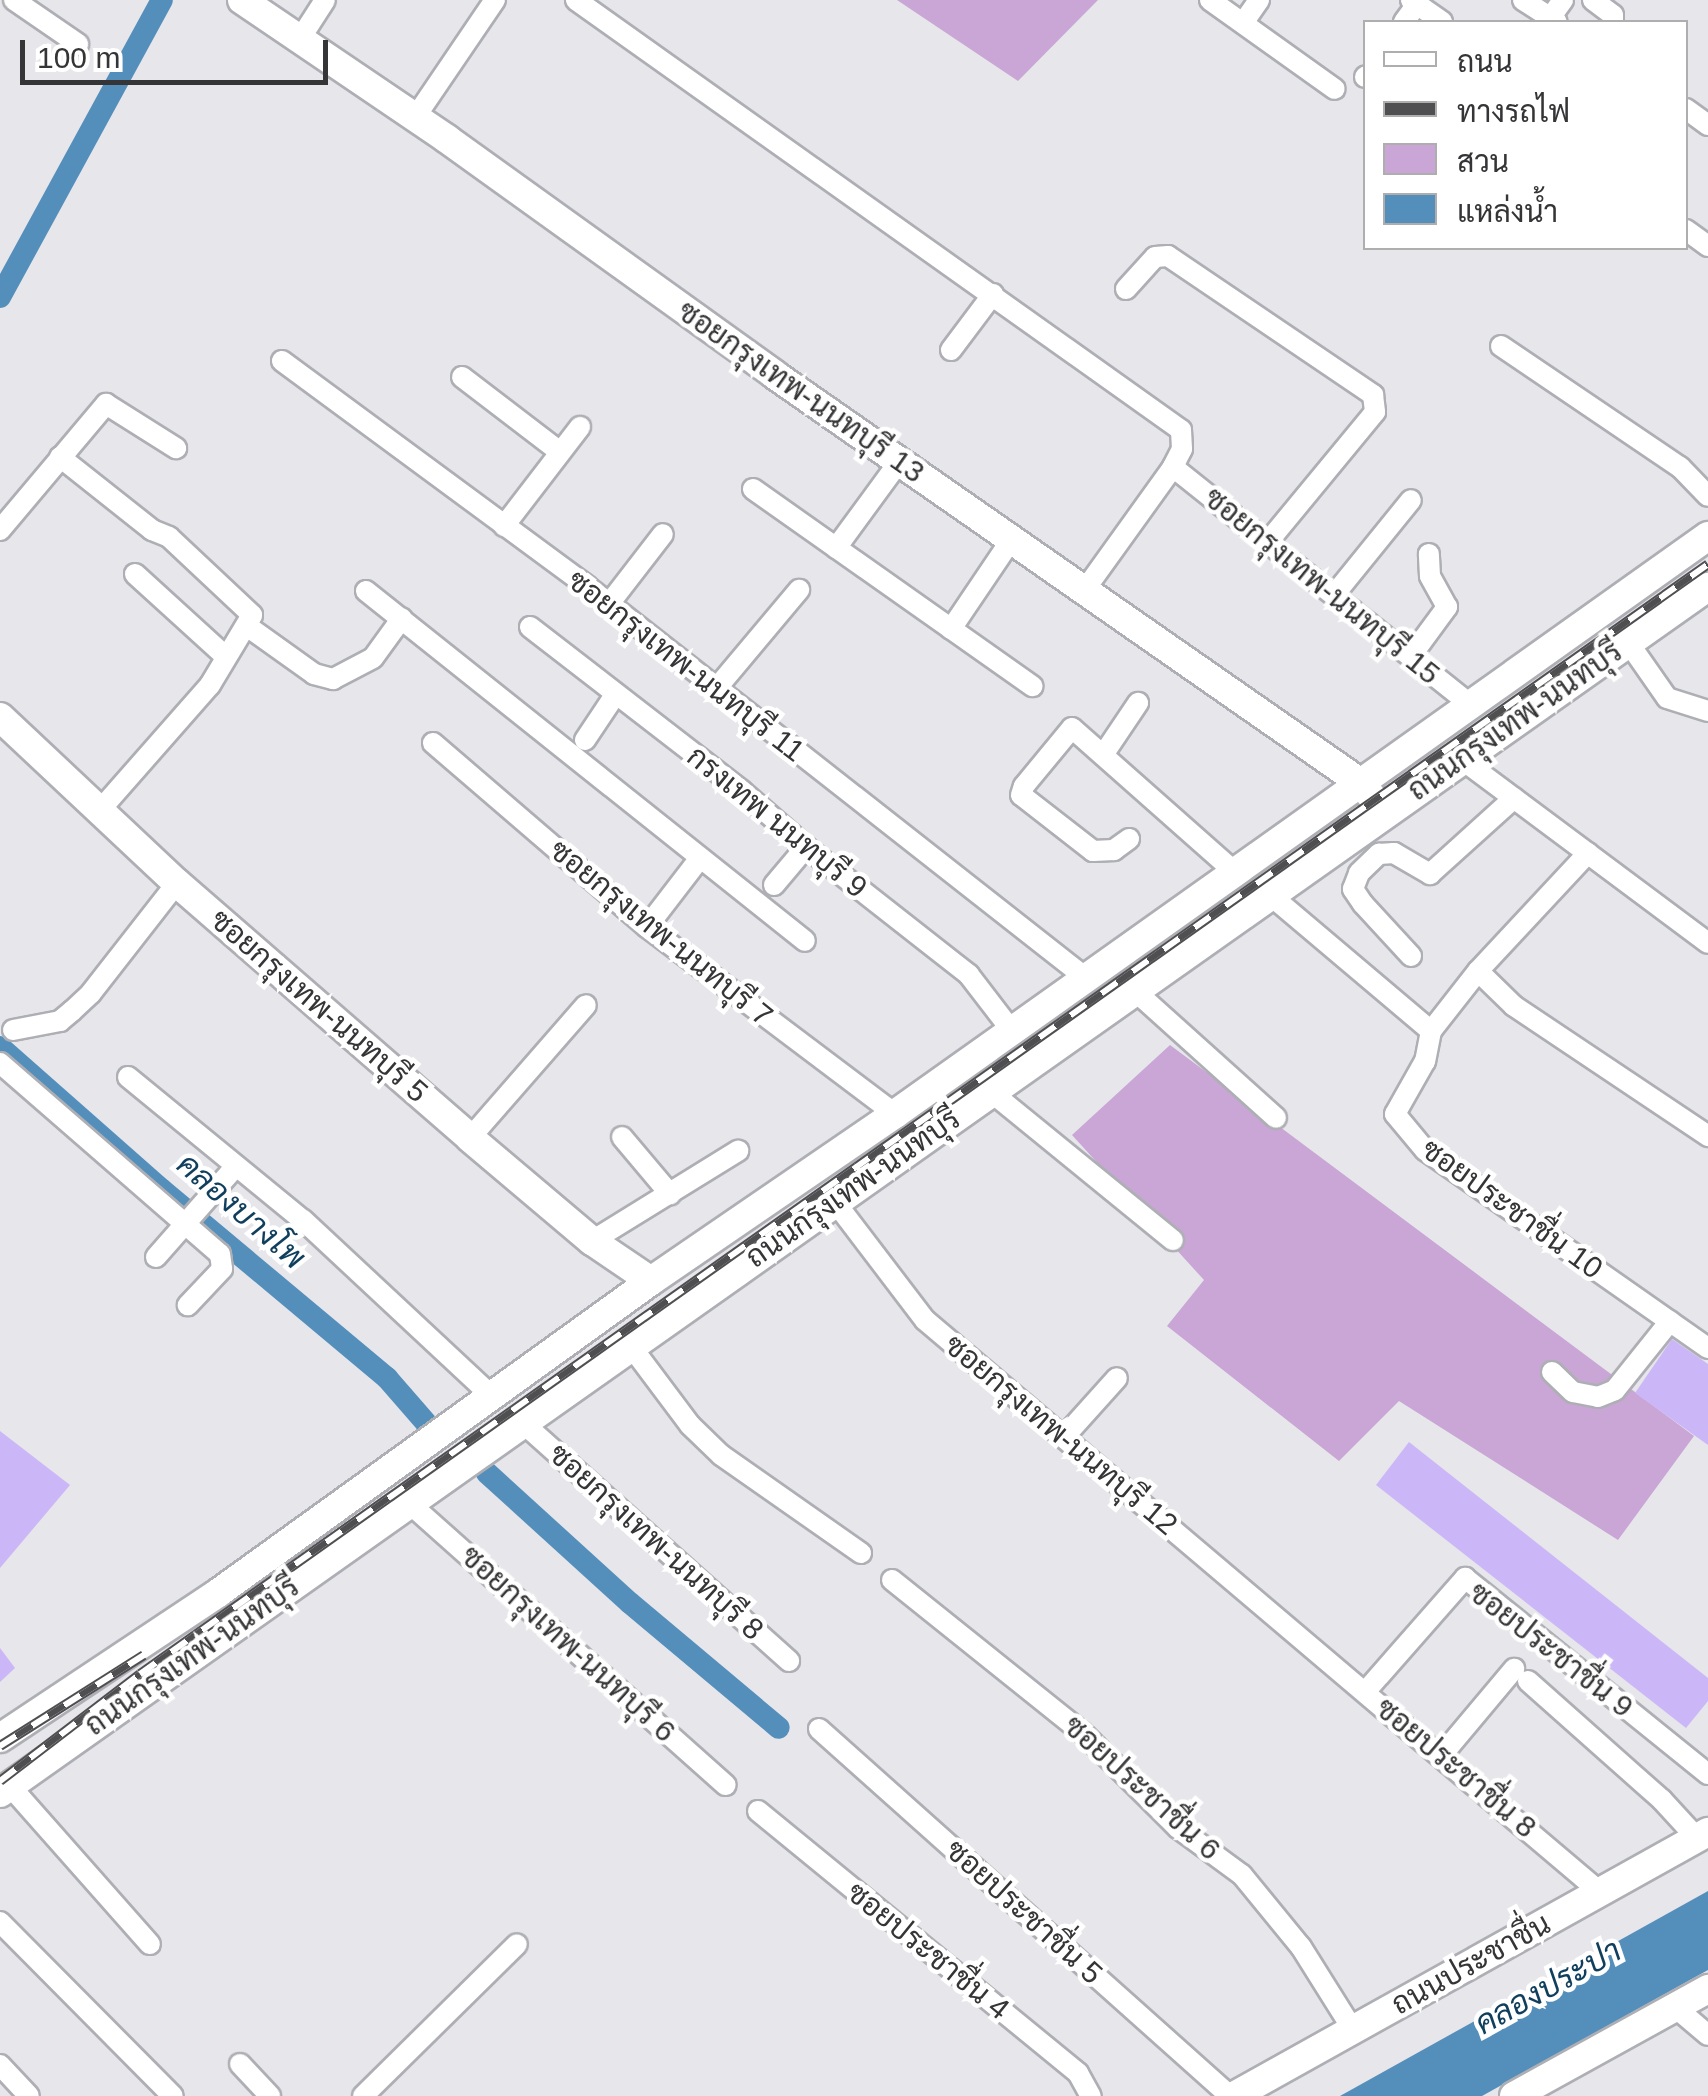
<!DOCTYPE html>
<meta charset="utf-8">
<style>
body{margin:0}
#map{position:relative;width:1708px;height:2096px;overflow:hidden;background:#e6e6eb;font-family:Helvetica,Sarabun,sans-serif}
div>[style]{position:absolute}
.green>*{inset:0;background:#c9a6d5}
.water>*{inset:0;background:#548fbb}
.canal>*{height:22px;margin:-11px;padding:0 11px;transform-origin:11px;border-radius:11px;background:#548fbb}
.building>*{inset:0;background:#cbb7f7}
.roads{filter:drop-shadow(2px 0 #aeafb4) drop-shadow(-2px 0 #aeafb4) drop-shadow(0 2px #aeafb4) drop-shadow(0 -2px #aeafb4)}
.street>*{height:20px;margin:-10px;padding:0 10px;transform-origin:10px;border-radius:10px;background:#fff}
.secondary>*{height:28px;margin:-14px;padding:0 14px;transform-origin:14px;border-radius:14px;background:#fff}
.rail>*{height:10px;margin-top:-5px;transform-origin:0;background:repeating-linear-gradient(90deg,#fff 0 19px,#4f4f51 0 38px);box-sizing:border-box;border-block:2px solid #4f4f51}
span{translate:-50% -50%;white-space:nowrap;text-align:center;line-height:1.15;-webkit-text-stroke:9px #fff;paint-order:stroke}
.street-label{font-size:30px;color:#353537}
.water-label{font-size:32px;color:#103f5d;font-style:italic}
.legend{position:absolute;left:1363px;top:20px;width:325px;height:230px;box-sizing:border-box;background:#fff;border:2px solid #aeaeaf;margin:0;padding:12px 18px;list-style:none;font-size:30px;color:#353537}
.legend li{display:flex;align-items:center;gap:20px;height:50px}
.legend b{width:50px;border:2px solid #aeaeaf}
.scale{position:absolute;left:20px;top:40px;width:308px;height:45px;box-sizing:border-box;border:5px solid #353537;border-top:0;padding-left:12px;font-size:30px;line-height:35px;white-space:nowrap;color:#353537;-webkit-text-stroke:8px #fff;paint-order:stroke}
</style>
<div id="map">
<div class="green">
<div style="clip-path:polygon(897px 0,1098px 0,1018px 81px)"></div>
<div style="clip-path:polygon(1170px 1045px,1694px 1436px,1618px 1540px,1399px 1401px,1339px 1461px,1167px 1326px,1204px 1280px,1072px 1135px)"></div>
</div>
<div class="water">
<div style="clip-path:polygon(1708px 1891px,1708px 1970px,1482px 2096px,1340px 2096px)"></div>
</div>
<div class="canal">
<div style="left:0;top:297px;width:338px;rotate:-61.4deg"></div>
<div style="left:0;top:1047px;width:215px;rotate:41.4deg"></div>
<div style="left:161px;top:1189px;width:295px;rotate:39.9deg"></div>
<div style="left:387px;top:1378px;width:70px;rotate:49deg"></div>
<div style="left:487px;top:1473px;width:193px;rotate:42.3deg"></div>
<div style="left:630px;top:1603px;width:194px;rotate:40deg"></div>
</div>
<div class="building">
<div style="clip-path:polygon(1672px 1339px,1708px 1364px,1708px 1445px,1635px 1393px)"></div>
<div style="clip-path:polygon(0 1431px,70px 1485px,0 1568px)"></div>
<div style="clip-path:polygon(1409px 1442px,1708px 1678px,1708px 1701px,1686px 1728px,1376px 1485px)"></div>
<div style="clip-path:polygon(0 1648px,15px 1668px,0 1682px)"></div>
</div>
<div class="roads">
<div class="street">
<div style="left:14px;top:0;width:78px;rotate:34.5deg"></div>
<div style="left:576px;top:0;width:742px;rotate:35.4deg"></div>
<div style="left:1181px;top:430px;width:19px;rotate:87deg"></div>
<div style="left:1182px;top:449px;width:20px;rotate:117deg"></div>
<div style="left:1173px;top:467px;width:153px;rotate:125.7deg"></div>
<div style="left:1210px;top:0;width:153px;rotate:35.5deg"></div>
<div style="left:1411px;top:0;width:38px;rotate:35deg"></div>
<div style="left:1523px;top:0;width:40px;rotate:32.9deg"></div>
<div style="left:1593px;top:0;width:25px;rotate:37deg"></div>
<div style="left:1613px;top:15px;width:7px;rotate:90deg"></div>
<div style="left:1550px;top:18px;width:22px;rotate:-54deg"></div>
<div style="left:1404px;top:22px;width:22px;rotate:-54deg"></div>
<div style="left:1243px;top:23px;width:28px;rotate:-55deg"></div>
<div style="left:300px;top:39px;width:46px;rotate:-57.3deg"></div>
<div style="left:1365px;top:77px;width:1px;rotate:-45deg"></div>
<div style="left:1686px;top:109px;width:27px;rotate:36deg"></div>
<div style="left:414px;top:119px;width:144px;rotate:-55.8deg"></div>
<div style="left:1686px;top:230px;width:27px;rotate:36deg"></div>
<div style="left:1126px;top:289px;width:43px;rotate:-47.8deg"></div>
<div style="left:1155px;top:257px;width:13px;rotate:-4deg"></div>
<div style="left:1168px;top:256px;width:248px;rotate:34.1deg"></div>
<div style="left:1373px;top:395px;width:17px;rotate:83deg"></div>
<div style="left:1375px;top:412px;width:170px;rotate:129.5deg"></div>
<div style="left:1501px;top:346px;width:216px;rotate:34.1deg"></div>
<div style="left:1680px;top:467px;width:40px;rotate:46deg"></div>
<div style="left:951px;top:350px;width:70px;rotate:-53.1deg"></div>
<div style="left:282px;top:361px;width:380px;rotate:36.4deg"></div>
<div style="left:588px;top:587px;width:633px;rotate:38.14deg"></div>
<div style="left:462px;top:377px;width:123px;rotate:37.4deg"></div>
<div style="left:60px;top:457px;width:117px;rotate:38.4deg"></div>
<div style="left:152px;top:530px;width:18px;rotate:22deg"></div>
<div style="left:169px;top:537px;width:114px;rotate:43.2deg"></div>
<div style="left:252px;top:615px;width:82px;rotate:121deg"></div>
<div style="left:210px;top:685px;width:167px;rotate:131.3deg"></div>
<div style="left:1173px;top:467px;width:381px;rotate:38.6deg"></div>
<div style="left:753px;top:489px;width:342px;rotate:35.2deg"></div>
<div style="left:504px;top:526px;width:125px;rotate:-52.5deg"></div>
<div style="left:0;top:530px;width:165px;rotate:-49.9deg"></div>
<div style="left:106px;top:404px;width:83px;rotate:32.2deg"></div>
<div style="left:836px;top:548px;width:107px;rotate:-53.8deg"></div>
<div style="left:135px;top:574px;width:122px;rotate:42.3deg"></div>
<div style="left:366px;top:591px;width:561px;rotate:38.56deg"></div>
<div style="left:1334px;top:595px;width:122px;rotate:-51deg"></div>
<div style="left:609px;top:604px;width:88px;rotate:-52.4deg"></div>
<div style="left:247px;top:626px;width:82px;rotate:35.6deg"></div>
<div style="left:314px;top:674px;width:20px;rotate:15deg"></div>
<div style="left:333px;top:679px;width:45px;rotate:-27.7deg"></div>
<div style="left:373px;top:658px;width:49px;rotate:-54.1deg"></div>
<div style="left:530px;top:627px;width:268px;rotate:37.7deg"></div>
<div style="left:742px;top:791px;width:85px;rotate:41.2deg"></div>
<div style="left:806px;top:847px;width:207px;rotate:38.1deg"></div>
<div style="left:969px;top:975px;width:71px;rotate:52.5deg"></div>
<div style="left:951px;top:629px;width:107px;rotate:-56deg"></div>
<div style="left:1628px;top:642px;width:68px;rotate:55.1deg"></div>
<div style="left:1667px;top:698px;width:43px;rotate:17.6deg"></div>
<div style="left:1411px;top:656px;width:61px;rotate:-53.7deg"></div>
<div style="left:1447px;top:607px;width:35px;rotate:-119deg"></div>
<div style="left:1430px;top:576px;width:22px;rotate:-93deg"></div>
<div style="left:715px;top:690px;width:131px;rotate:-50deg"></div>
<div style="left:585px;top:740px;width:54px;rotate:-56.3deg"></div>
<div style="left:433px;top:743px;width:282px;rotate:40.7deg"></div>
<div style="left:647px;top:927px;width:311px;rotate:37deg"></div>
<div style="left:1103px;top:755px;width:63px;rotate:-56.1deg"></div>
<div style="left:1460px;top:758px;width:309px;rotate:36.7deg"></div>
<div style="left:1129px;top:839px;width:19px;rotate:144deg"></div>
<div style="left:1114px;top:850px;width:21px;rotate:177deg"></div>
<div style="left:1093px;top:851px;width:91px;rotate:-142.1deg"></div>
<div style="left:1021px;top:795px;width:9px;rotate:-72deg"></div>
<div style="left:1024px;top:786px;width:75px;rotate:-50.4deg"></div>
<div style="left:1072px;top:728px;width:217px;rotate:41.5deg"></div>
<div style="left:1588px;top:853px;width:161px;rotate:133deg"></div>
<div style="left:1478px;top:971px;width:76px;rotate:128.1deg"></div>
<div style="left:1431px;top:1031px;width:31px;rotate:101deg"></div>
<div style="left:1425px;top:1061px;width:61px;rotate:119.5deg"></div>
<div style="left:1395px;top:1114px;width:47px;rotate:50.2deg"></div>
<div style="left:1425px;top:1150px;width:345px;rotate:35deg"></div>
<div style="left:774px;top:885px;width:50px;rotate:-49.9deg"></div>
<div style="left:1269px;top:894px;width:212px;rotate:40.2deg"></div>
<div style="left:647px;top:927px;width:87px;rotate:-52.5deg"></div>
<div style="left:1411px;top:956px;width:71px;rotate:-132.7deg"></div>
<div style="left:1363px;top:904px;width:18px;rotate:-124deg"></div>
<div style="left:1353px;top:889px;width:17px;rotate:-69deg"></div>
<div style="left:1359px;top:873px;width:28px;rotate:-44deg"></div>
<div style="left:1379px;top:854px;width:15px;rotate:-4deg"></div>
<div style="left:1394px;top:853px;width:42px;rotate:30.3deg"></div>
<div style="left:1430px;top:874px;width:113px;rotate:-42.1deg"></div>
<div style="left:1478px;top:971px;width:50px;rotate:44.2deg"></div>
<div style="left:1514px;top:1006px;width:234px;rotate:33.8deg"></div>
<div style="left:1134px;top:990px;width:191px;rotate:42deg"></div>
<div style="left:13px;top:1030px;width:48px;rotate:-10.8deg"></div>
<div style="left:60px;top:1021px;width:16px;rotate:-40deg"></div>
<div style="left:72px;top:1011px;width:26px;rotate:-43deg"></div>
<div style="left:91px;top:993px;width:140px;rotate:-52deg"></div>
<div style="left:0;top:1063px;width:291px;rotate:41deg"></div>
<div style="left:220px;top:1254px;width:15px;rotate:82deg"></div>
<div style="left:222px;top:1269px;width:50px;rotate:133.4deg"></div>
<div style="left:128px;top:1077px;width:226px;rotate:39.3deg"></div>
<div style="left:303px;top:1220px;width:260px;rotate:43deg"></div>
<div style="left:990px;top:1091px;width:236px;rotate:39.2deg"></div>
<div style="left:622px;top:1137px;width:75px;rotate:49.9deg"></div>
<div style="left:470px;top:1138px;width:176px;rotate:-48.9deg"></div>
<div style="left:835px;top:1202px;width:148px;rotate:52.7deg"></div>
<div style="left:925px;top:1320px;width:885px;rotate:40.28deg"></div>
<div style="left:592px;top:1241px;width:172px;rotate:-31.7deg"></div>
<div style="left:156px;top:1257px;width:121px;rotate:-48.7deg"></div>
<div style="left:630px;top:1345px;width:100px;rotate:53.1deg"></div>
<div style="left:690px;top:1425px;width:43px;rotate:44.1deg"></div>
<div style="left:721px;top:1455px;width:171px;rotate:35deg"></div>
<div style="left:1552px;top:1372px;width:29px;rotate:44deg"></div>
<div style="left:1573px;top:1392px;width:25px;rotate:11deg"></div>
<div style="left:1598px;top:1397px;width:18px;rotate:-22deg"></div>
<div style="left:1615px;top:1390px;width:88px;rotate:-51.4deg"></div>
<div style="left:523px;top:1423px;width:357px;rotate:41.8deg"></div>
<div style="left:1064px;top:1437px;width:79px;rotate:-48.1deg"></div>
<div style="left:409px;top:1503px;width:424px;rotate:41.7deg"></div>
<div style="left:892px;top:1580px;width:243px;rotate:38.7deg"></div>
<div style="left:1082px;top:1732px;width:136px;rotate:45deg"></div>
<div style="left:1178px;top:1828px;width:79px;rotate:36.3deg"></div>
<div style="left:1242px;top:1875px;width:93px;rotate:50.7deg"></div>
<div style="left:1301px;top:1947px;width:98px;rotate:57.9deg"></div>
<div style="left:1528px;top:1681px;width:179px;rotate:41.6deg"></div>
<div style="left:1662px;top:1800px;width:52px;rotate:47.4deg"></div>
<div style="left:1365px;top:1692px;width:152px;rotate:-48.7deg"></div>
<div style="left:1465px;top:1578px;width:312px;rotate:38.9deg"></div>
<div style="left:819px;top:1729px;width:551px;rotate:41.76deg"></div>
<div style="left:1441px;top:1756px;width:114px;rotate:-50deg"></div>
<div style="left:10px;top:1786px;width:211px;rotate:48.5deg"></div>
<div style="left:758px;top:1811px;width:414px;rotate:39.3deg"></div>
<div style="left:1078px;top:2073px;width:26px;rotate:61deg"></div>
<div style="left:0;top:1922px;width:245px;rotate:45.2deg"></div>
<div style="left:1675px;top:2007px;width:43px;rotate:40.3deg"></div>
<div style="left:240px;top:2064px;width:44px;rotate:46.8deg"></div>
<div style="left:0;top:2065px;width:42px;rotate:46.9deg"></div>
<div style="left:363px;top:2096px;width:216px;rotate:-44.6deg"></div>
</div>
<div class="secondary">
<div style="left:242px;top:0;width:248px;rotate:34.1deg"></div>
<div style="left:447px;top:139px;width:404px;rotate:35.7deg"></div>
<div style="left:775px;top:375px;width:714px;rotate:34.85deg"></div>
<div style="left:1361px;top:783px;width:18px;rotate:52deg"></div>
<div style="left:0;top:717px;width:243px;rotate:43.2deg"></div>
<div style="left:177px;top:883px;width:388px;rotate:41deg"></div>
<div style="left:470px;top:1138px;width:160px;rotate:40.2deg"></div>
<div style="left:592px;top:1241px;width:71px;rotate:34.1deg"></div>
<div style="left:0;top:1738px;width:262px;rotate:-33.6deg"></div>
<div style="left:218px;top:1593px;width:534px;rotate:-35.77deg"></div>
<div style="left:651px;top:1281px;width:296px;rotate:-34.4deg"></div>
<div style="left:895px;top:1114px;width:998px;rotate:-35.41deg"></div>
<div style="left:0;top:1793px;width:2091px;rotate:-35.23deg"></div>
<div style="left:1234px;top:2096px;width:543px;rotate:-29.12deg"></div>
<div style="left:1514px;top:2096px;width:222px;rotate:-28.9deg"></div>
</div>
</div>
<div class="rail">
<div style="left:0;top:1746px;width:170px;rotate:-32.3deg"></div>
<div style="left:0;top:1781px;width:176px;rotate:-37.4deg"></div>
<div style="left:140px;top:1674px;width:1921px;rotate:-35.29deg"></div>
</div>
<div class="street-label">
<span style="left:801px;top:392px;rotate:35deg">ซอยกรุงเทพ-นนทบุรี 13</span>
<span style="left:1322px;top:586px;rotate:39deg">ซอยกรุงเทพ-นนทบุรี 15</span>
<span style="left:686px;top:666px;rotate:38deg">ซอยกรุงเทพ-นนทบุรี 11</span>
<span style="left:1515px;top:721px;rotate:-35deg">ถนนกรุงเทพ-นนทบุรี</span>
<span style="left:777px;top:822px;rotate:39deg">กรงเทพ นนทบุรี 9</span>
<span style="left:661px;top:933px;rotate:39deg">ซอยกรุงเทพ-นนทบุรี 7</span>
<span style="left:319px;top:1006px;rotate:41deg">ซอยกรุงเทพ-นนทบุรี 5</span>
<span style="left:853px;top:1188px;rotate:-35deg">ถนนกรุงเทพ-นนทบุรี</span>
<span style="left:1512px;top:1209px;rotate:36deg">ซอยประชาชื่น 10</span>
<span style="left:1061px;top:1435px;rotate:40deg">ซอยกรุงเทพ-นนทบุรี 12</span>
<span style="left:656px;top:1542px;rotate:42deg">ซอยกรุงเทพ-นนทบุรี 8</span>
<span style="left:568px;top:1644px;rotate:42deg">ซอยกรุงเทพ-นนทบุรี 6</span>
<span style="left:1551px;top:1650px;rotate:38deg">ซอยประชาชื่น 9</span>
<span style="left:192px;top:1656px;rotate:-35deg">ถนนกรุงเทพ-นนทบุรี</span>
<span style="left:1456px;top:1768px;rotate:40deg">ซอยประชาชื่น 8</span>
<span style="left:1142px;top:1788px;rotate:42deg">ซอยประชาชื่น 6</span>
<span style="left:1024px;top:1912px;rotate:42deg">ซอยประชาชื่น 5</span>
<span style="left:928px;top:1951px;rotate:39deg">ซอยประชาชื่น 4</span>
<span style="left:1471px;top:1964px;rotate:-29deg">ถนนประชาชื่น</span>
</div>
<div class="water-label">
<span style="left:241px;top:1211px;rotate:41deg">คลองบางโพ</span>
<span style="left:1548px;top:1987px;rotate:-29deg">คลองประปา</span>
</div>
<ul class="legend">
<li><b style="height:12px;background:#fff"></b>ถนน</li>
<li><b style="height:12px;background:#4f4f51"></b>ทางรถไฟ</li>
<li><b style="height:28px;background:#c9a6d5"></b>สวน</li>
<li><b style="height:28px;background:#548fbb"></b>แหล่งน้ำ</li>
</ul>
<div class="scale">100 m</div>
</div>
